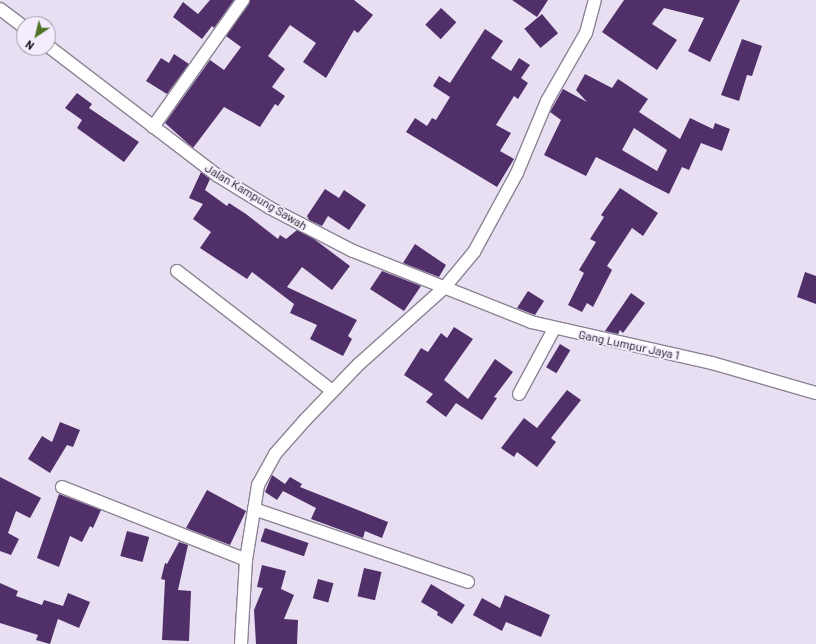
<!DOCTYPE html>
<style>
body{margin:0}
#map{position:relative;width:816px;height:644px;overflow:hidden;background:#e9dff3;font-family:Barlow,sans-serif}
div>[style]{position:absolute}
.building>*{inset:0;background:#51306a;transform-origin:0 0}
.roads{filter:drop-shadow(1px 0 #8c8395) drop-shadow(-1px 0 #8c8395) drop-shadow(0 1px #8c8395) drop-shadow(0 -1px #8c8395)}
.minor>*{height:12px;margin:-6px;padding:0 6px;transform-origin:6px;border-radius:6px;background:#fff}
span{translate:-50% -50%;white-space:nowrap;text-align:center;line-height:1.15;-webkit-text-stroke:4px #f5edfd;paint-order:stroke}
.street-label{font-size:12px;color:#141118}
.north{position:absolute;left:16px;top:16px;width:40px;height:40px;box-sizing:border-box;background:#f5edfd;border:1px solid #9b95a1;border-radius:50%;rotate:215deg;font-size:11px;font-weight:700;line-height:16px;text-align:center;color:#141118}
.north::after{content:'';display:block;margin:auto;width:14px;height:18px;background:#517228;clip-path:polygon(50% 0,100% 100%,50% 72%,0 100%)}
</style>
<div id="map">
<div class="building">
<div style="clip-path:polygon(210px 0,234px 0,214px 28px,212px 26px,202px 39px,173px 17px,183px 2px,198px 14px)"></div>
<div style="clip-path:polygon(250px 0,354px 0,373px 15px,358px 33px,354px 30px,326px 78px,303px 62px,316px 43px,290px 25px,268px 56px,285px 69px,272px 87px,285px 96px,278px 106px,275px 104px,260px 127px,224px 107px,193px 148px,165px 123px,210px 60px,224px 70px,241px 47px,226px 36px)"></div>
<div style="clip-path:polygon(512px 0,548px 0,537px 17px)"></div>
<div style="clip-path:polygon(624px 0,740px 0,710px 62px,688px 51px,704px 18px,664px 8px,652px 24px,677px 40px,657px 70px,602px 32px)"></div>
<div style="left:441px;top:8px;width:21px;height:23px;rotate:43deg"></div>
<div style="left:542px;top:14px;width:25px;height:23px;rotate:50deg"></div>
<div style="clip-path:polygon(485px 29px,503px 41px,491px 58px,511px 71px,519px 58px,530px 65px,521px 78px,528px 83px,518px 99px,514px 96px,496px 125px,511px 133px,500px 151px,514px 159px,497px 187px,406px 132px,415px 118px,427px 126px,432px 118px,436px 120px,450px 97px,433px 86px,439px 76px,450px 83px)"></div>
<div style="clip-path:polygon(742px 39px,762px 46px,752px 76px,747px 75px,739px 101px,721px 95px)"></div>
<div style="clip-path:polygon(174px 54px,189px 64px,167px 94px,146px 81px,161px 58px,169px 63px)"></div>
<div style="clip-path:polygon(evenodd,585px 74px,612px 88px,618px 79px,648px 99px,639px 112px,680px 139px,690px 118px,713px 129px,715px 123px,730px 129px,722px 151px,701px 143px,689px 170px,682px 167px,669px 194px,596px 157px,586px 176px,544px 155px,561px 120px,550px 112px,563px 89px,587px 102px,576px 90px,585px 74px,634px 128px,667px 150px,657px 171px,622px 150px,634px 128px)"></div>
<div style="clip-path:polygon(77px 93px,92px 104px,89px 108px,139px 142px,124px 162px,77px 128px,82px 120px,65px 108px)"></div>
<div style="clip-path:polygon(201px 172px,210px 179px,205px 190px,227px 206px,229px 203px,246px 214px,278px 239px,280px 235px,286px 239px,297px 230px,314px 239px,350px 266px,332px 290px,302px 267px,287px 287px,357px 320px,348px 336px,352px 339px,343px 356px,310px 339px,317px 325px,290px 313px,294px 304px,252px 272px,247px 279px,200px 248px,211px 232px,193px 219px,203px 204px,189px 198px)"></div>
<div style="clip-path:polygon(620px 188px,658px 213px,643px 236px,632px 228px,607px 266px,612px 270px,593px 307px,587px 303px,582px 312px,568px 305px,584px 273px,579px 270px,596px 242px,590px 239px,604px 217px,601px 215px)"></div>
<div style="clip-path:polygon(325px 189px,339px 198px,344px 190px,366px 205px,349px 230px,328px 216px,322px 226px,309px 220px,307px 216px)"></div>
<div style="clip-path:polygon(415px 244px,446px 265px,439px 277px,403px 263px)"></div>
<div style="clip-path:polygon(382px 271px,421px 286px,404px 311px,370px 289px)"></div>
<div style="clip-path:polygon(805px 272px,816px 276px,816px 304px,797px 297px)"></div>
<div style="clip-path:polygon(528px 291px,544px 301px,535px 315px,517px 308px)"></div>
<div style="clip-path:polygon(631px 293px,645px 303px,623px 333px,620px 330px,618px 334px,605px 331px)"></div>
<div style="clip-path:polygon(454px 327px,473px 339px,444px 380px,468px 399px,495px 359px,513px 372px,494px 397px,497px 398px,482px 420px,456px 403px,446px 417px,426px 402px,433px 394px,404px 375px,421px 348px,428px 352px,441px 333px,447px 338px)"></div>
<div style="left:560px;top:344px;width:12px;height:27px;rotate:31deg"></div>
<div style="clip-path:polygon(567px 390px,581px 400px,551px 438px,556px 442px,537px 467px,517px 452px,514px 457px,501px 448px,524px 418px,537px 428px)"></div>
<div style="clip-path:polygon(60px 422px,80px 430px,73px 447px,67px 445px,50px 473px,28px 459px,42px 436px,52px 442px)"></div>
<div style="clip-path:polygon(272px 475px,285px 484px,290px 477px,302px 484px,300px 487px,388px 522px,382px 538px,365px 531px,363px 538px,311px 519px,316px 508px,283px 491px,277px 500px,265px 492px)"></div>
<div style="clip-path:polygon(0 477px,41px 498px,30px 518px,16px 511px,8px 533px,19px 539px,11px 555px,0 551px)"></div>
<div style="clip-path:polygon(207px 490px,246px 511px,230px 545px,186px 528px)"></div>
<div style="clip-path:polygon(59px 494px,101px 510px,93px 528px,90px 526px,82px 542px,70px 536px,59px 567px,37px 558px)"></div>
<div style="left:265px;top:528px;width:46px;height:14px;rotate:19deg"></div>
<div style="left:127px;top:531px;width:23px;height:26px;rotate:15deg"></div>
<div style="clip-path:polygon(179px 542px,188px 545px,178px 590px,191px 591px,189px 641px,162px 640px,165px 580px,161px 579px,165px 563px,167px 564px)"></div>
<div style="clip-path:polygon(262px 565px,286px 571px,281px 589px,294px 595px,284px 619px,298px 620px,297px 644px,256px 644px,254px 610px,263px 588px,257px 587px)"></div>
<div style="left:364px;top:568px;width:18px;height:29px;rotate:13deg"></div>
<div style="left:318px;top:579px;width:16px;height:20px;rotate:15deg"></div>
<div style="clip-path:polygon(0 583px,18px 591px,16px 596px,42px 605px,44px 600px,63px 606px,68px 593px,90px 602px,79px 628px,58px 619px,50px 644px,36px 640px,38px 635px,0 623px)"></div>
<div style="clip-path:polygon(431px 584px,465px 605px,452px 624px,437px 615px,438px 612px,421px 602px)"></div>
<div style="clip-path:polygon(505px 595px,550px 615px,541px 637px,506px 622px,502px 631px,473px 615px,482px 598px,500px 608px)"></div>
</div>
<div class="roads">
<div class="minor">
<div style="left:0;top:9px;width:30px;rotate:37deg"></div>
<div style="left:48px;top:46px;width:214px;rotate:37.4deg"></div>
<div style="left:218px;top:176px;width:61px;rotate:31.6deg"></div>
<div style="left:270px;top:208px;width:93px;rotate:27.4deg"></div>
<div style="left:353px;top:251px;width:192px;rotate:21.7deg"></div>
<div style="left:531px;top:322px;width:186px;rotate:12.8deg"></div>
<div style="left:712px;top:363px;width:108px;rotate:16.1deg"></div>
<div style="left:153px;top:127px;width:156px;rotate:-54.7deg"></div>
<div style="left:177px;top:271px;width:196px;rotate:37.7deg"></div>
<div style="left:519px;top:394px;width:74px;rotate:-61.7deg"></div>
<div style="left:62px;top:487px;width:198px;rotate:21.6deg"></div>
<div style="left:254px;top:509px;width:226px;rotate:18.8deg"></div>
<div style="left:241px;top:644px;width:84px;rotate:-86.6deg"></div>
<div style="left:246px;top:560px;width:76px;rotate:-80.9deg"></div>
<div style="left:258px;top:485px;width:35px;rotate:-61deg"></div>
<div style="left:275px;top:454px;width:47px;rotate:-48.5deg"></div>
<div style="left:306px;top:419px;width:76px;rotate:-46.1deg"></div>
<div style="left:359px;top:364px;width:114px;rotate:-41.8deg"></div>
<div style="left:444px;top:288px;width:47px;rotate:-50.2deg"></div>
<div style="left:474px;top:252px;width:90px;rotate:-61.4deg"></div>
<div style="left:517px;top:173px;width:78px;rotate:-67.4deg"></div>
<div style="left:547px;top:101px;width:78px;rotate:-60.2deg"></div>
<div style="left:586px;top:33px;width:34px;rotate:-75deg"></div>
</div>
</div>
<div class="street-label">
<span style="left:256px;top:197px;rotate:31deg">Jalan Kampung Sawah</span>
<span style="left:629px;top:345px;rotate:12deg">Gang Lumpur Jaya 1</span>
</div>
<div class="north">N</div>
</div>
